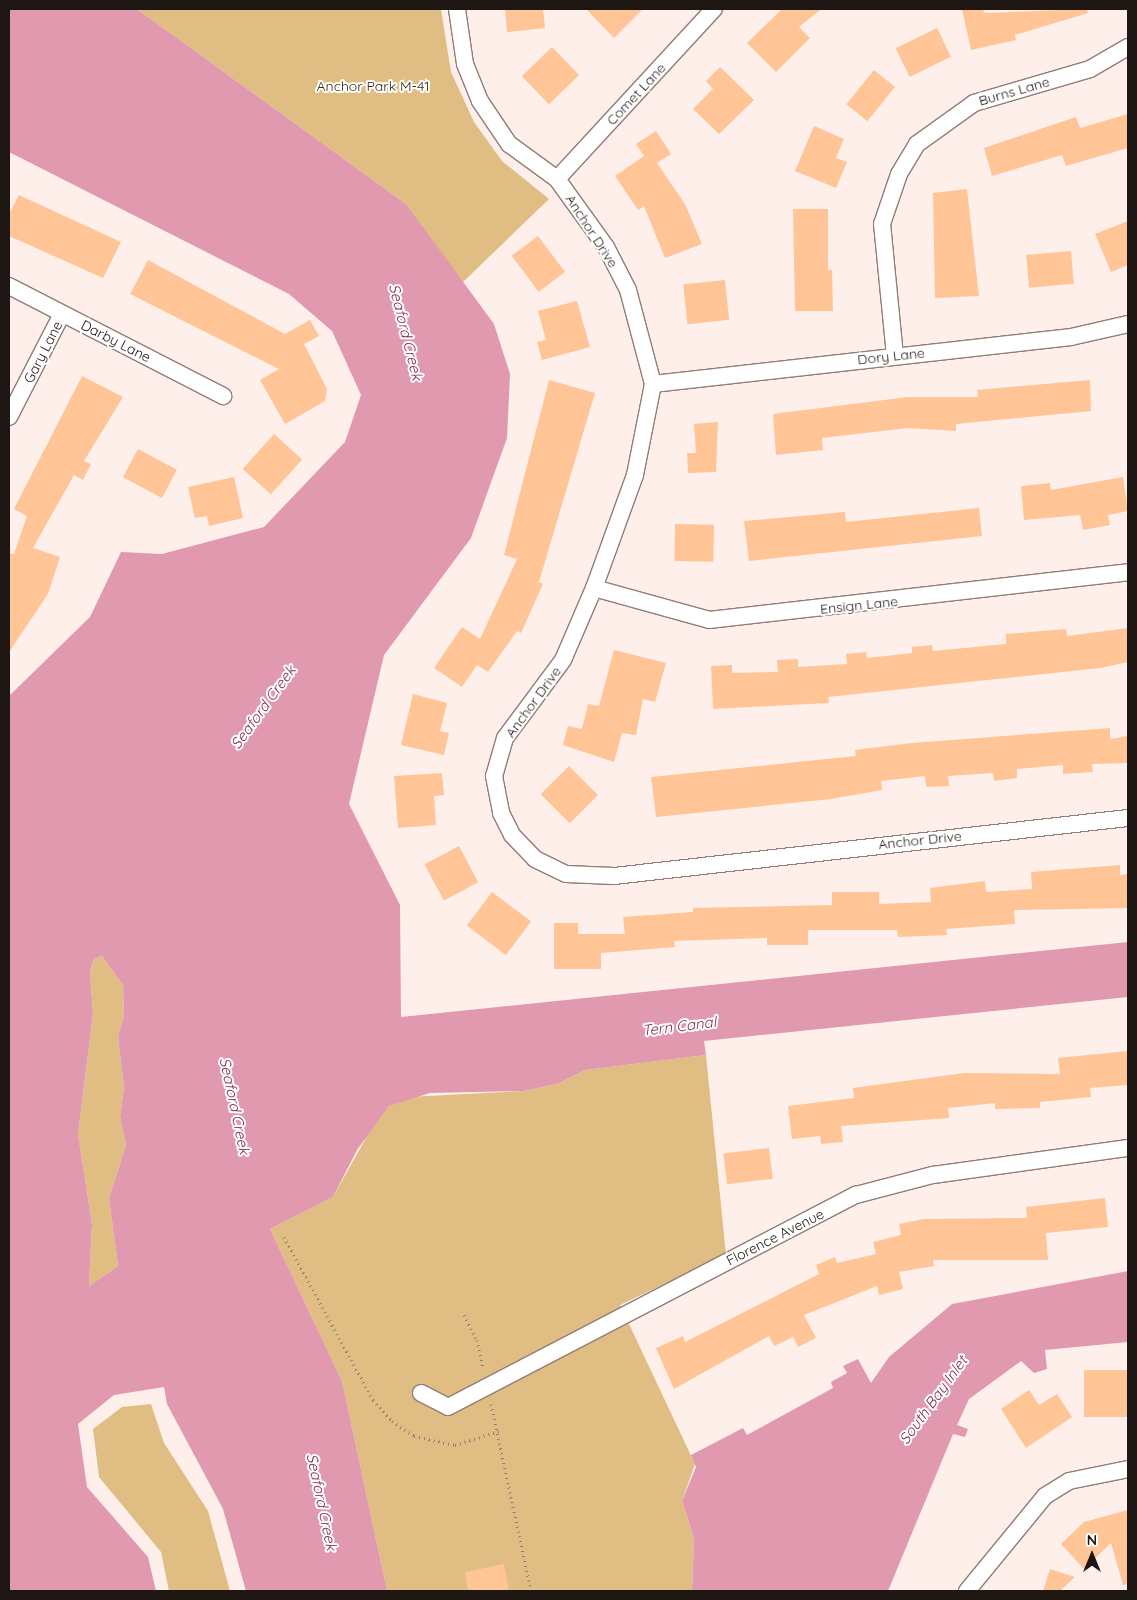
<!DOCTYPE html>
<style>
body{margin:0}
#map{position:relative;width:1137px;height:1600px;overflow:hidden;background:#feefea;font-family:Quicksand,sans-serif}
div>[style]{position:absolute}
.green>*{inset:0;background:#e0bd82}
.water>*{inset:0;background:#e199b0}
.building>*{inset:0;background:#ffc596;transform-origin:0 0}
.path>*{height:3px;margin-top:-1.5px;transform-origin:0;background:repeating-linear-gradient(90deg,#8a7e7a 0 1px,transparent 0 5px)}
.roads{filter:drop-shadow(1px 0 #927c75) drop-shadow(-1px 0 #927c75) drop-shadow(0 1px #927c75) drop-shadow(0 -1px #927c75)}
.minor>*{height:16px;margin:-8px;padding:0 8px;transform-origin:8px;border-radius:8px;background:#fff}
span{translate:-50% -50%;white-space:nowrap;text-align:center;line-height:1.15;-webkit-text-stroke:4px #fff;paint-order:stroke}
.park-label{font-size:14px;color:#3b2b0f}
.street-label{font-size:14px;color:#1e1613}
.water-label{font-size:15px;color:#7e2a4b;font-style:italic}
.frame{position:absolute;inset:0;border:10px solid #1e1613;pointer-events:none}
.north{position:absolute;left:1067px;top:1530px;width:50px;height:50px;-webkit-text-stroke:4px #fff;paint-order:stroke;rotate:0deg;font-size:14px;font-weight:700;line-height:20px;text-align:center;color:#1e1613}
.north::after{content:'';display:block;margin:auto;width:18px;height:22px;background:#1e1613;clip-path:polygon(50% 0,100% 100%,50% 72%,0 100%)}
</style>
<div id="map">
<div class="green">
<div style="clip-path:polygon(137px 9px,441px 9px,451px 72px,474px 122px,502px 161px,549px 199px,462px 283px,406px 204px)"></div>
<div style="clip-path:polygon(102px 956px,123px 985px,124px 1016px,118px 1036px,124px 1088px,120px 1116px,126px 1145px,109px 1198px,118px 1266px,89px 1286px,92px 1224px,78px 1134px,93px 1014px,90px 972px,94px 959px)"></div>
<div style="clip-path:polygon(706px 1055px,726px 1255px,620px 1305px,695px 1464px,682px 1501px,694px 1538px,692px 1591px,387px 1591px,342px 1381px,270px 1229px,333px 1197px,371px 1129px,389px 1106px,409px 1097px,524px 1091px,557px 1084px,585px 1070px)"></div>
<div style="clip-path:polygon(151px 1404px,164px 1443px,208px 1511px,230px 1591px,169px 1591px,161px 1552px,99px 1477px,93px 1429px,122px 1407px)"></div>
</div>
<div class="water">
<div style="clip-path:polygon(evenodd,9px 9px,137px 9px,406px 204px,494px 324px,510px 374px,507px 438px,471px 538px,384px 655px,349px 804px,400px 905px,401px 1017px,1128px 942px,1128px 997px,704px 1041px,706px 1055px,585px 1070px,557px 1084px,524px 1091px,430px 1093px,389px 1106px,357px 1150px,333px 1197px,270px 1229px,342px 1381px,387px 1591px,246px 1591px,223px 1509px,167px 1404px,164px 1387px,114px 1395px,78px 1424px,87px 1487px,148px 1557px,156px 1591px,9px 1591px,9px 696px,90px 617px,121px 552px,162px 554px,264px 527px,345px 442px,361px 395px,332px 331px,289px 294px,9px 152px,9px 9px,102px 956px,123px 985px,124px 1016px,118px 1036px,124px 1088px,120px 1116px,126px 1145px,109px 1198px,118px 1266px,89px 1286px,92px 1224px,78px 1134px,93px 1014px,90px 971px,94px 959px,102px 956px)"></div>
<div style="clip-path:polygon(1128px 1271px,1128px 1342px,1045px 1350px,1047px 1369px,1034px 1373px,1021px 1361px,969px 1399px,957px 1425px,968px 1429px,965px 1437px,953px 1434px,888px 1591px,692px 1591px,694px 1538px,682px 1501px,696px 1467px,691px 1455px,743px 1428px,747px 1435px,833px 1388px,831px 1382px,847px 1373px,843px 1366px,858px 1359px,871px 1383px,889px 1357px,952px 1304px)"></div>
</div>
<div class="building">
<div style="clip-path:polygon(505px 9px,543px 9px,545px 28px,507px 32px)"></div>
<div style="clip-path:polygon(586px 9px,643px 9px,614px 38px)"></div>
<div style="clip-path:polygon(782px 9px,821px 9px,799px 27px,810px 38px,776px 72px,747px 43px)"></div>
<div style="clip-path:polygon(962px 9px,983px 9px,984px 13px,1087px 9px,1088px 13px,1015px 35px,1016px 40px,971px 50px)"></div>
<div style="left:937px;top:28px;width:32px;height:46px;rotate:64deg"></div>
<div style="left:552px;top:47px;width:39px;height:42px;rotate:46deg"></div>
<div style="clip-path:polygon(720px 67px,754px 100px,719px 134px,693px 109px,713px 89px,706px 81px)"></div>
<div style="left:874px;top:70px;width:27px;height:44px;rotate:39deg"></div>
<div style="clip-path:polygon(1128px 114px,1128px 148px,1066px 166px,1062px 155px,992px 176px,984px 148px,1076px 117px,1080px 128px)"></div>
<div style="clip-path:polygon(814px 126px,844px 139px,836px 158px,847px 162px,836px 188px,795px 171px)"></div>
<div style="clip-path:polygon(656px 131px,671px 154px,657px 163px,685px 204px,702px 244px,665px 258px,644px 206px,638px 210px,615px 176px,644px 156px,636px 144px)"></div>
<div style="clip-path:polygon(967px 189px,979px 296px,935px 298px,933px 193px)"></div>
<div style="clip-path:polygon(19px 195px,121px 242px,103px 278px,9px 236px,9px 214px)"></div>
<div style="clip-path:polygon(793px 209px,828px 209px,828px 270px,832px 270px,833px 311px,795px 311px)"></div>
<div style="clip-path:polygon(1128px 221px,1128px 265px,1111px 272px,1095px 234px)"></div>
<div style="left:538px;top:236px;width:45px;height:33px;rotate:53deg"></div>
<div style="left:1071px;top:251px;width:33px;height:45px;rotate:85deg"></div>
<div style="clip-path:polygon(148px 260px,285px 334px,310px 320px,319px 336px,304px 344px,327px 389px,325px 401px,285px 424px,260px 380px,279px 369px,130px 294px)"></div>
<div style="left:725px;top:280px;width:40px;height:42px;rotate:84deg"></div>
<div style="clip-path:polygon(577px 301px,590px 347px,542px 360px,537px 342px,546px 340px,538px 311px)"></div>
<div style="clip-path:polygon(82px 376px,123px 397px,84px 461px,91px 464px,83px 480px,74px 475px,33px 548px,60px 557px,48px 594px,9px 652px,9px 553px,14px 554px,27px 516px,14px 509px)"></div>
<div style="clip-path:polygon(549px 380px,595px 393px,539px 582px,543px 584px,521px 633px,517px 631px,488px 672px,477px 665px,462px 687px,434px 668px,462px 627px,480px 639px,517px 559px,504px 555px)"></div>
<div style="clip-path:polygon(1090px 380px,1091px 411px,956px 424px,956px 431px,908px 428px,822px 438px,823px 450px,776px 455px,773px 414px,908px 397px,978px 397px,977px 390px)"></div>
<div style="clip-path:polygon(718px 422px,716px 472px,688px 473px,687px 453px,696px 453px,694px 424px)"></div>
<div style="left:274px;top:434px;width:38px;height:47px;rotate:42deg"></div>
<div style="left:138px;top:449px;width:44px;height:32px;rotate:28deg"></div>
<div style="clip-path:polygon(234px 477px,243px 518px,209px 526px,207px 516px,195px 518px,188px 487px)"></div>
<div style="clip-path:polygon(1123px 477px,1128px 511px,1108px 515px,1110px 525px,1083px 530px,1080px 515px,1024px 520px,1021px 486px,1050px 483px,1051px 490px)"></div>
<div style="clip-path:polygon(979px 508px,982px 536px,749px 561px,744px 521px,845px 512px,846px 522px)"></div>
<div style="left:675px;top:524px;width:39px;height:37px;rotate:1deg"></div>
<div style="clip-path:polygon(1128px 628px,1128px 662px,1100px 668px,828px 697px,829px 703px,713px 709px,711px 666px,732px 665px,732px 673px,778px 672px,777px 660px,798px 659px,798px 667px,847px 664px,846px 654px,866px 652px,867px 658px,912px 653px,912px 647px,932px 645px,933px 651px,1006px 644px,1006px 634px,1066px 629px,1067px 636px)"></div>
<div style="clip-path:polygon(614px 650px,666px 663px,655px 702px,643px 699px,636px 735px,622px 733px,614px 762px,563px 745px,568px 726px,582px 729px,588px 704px,599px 706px)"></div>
<div style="clip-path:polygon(413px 694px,447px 703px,440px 731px,449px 733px,444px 755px,401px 745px)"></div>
<div style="clip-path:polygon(1110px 728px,1110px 739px,1128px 736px,1128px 763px,1092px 764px,1093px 772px,1063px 774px,1063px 765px,1017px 769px,1017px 778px,994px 781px,993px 773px,948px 776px,949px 786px,926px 787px,925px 776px,881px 781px,882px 790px,831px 799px,656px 817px,651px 777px,856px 756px,855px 750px,912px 743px)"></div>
<div style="left:569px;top:766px;width:41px;height:40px;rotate:45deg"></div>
<div style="clip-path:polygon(442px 773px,444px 795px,434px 796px,436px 825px,398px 828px,394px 776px)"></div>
<div style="left:459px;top:846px;width:41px;height:39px;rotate:62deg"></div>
<div style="clip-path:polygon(1120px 865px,1120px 875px,1128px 874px,1128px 908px,1014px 910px,1015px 924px,946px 929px,947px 935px,898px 937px,897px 930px,808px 930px,808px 945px,767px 945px,767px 938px,674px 941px,675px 947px,601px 953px,601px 969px,554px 969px,554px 923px,578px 923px,578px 934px,625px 934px,623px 917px,693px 912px,693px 908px,832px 905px,832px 892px,879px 892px,879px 904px,931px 902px,930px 888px,985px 881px,986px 892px,1032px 889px,1031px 872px)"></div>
<div style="left:492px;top:892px;width:49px;height:42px;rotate:37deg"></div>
<div style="clip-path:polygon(1128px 1051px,1128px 1085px,1090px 1088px,1091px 1097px,1040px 1102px,1040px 1108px,995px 1109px,995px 1103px,948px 1108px,949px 1118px,841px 1126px,843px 1142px,821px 1144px,820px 1136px,792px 1139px,788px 1106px,854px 1098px,853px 1088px,964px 1073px,1060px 1074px,1058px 1058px)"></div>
<div style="left:769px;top:1148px;width:31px;height:46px;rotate:83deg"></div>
<div style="clip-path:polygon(1105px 1198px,1108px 1227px,1046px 1233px,1048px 1260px,933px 1260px,934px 1266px,899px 1272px,903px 1289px,879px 1295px,877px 1286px,804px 1315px,816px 1338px,798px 1347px,793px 1337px,774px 1346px,769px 1336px,674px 1389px,656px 1348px,683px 1336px,685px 1342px,819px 1274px,816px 1265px,835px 1257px,837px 1263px,876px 1254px,873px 1242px,901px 1235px,899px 1224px,924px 1219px,1027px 1218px,1026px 1207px)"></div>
<div style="left:1128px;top:1370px;width:47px;height:44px;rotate:90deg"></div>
<div style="clip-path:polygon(1029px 1390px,1039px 1405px,1057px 1394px,1072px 1417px,1026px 1448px,1001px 1409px)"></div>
<div style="clip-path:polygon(1128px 1510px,1128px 1584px,1123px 1585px,1111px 1543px,1084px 1569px,1061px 1544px,1084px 1522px)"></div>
<div style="clip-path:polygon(504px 1564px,509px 1591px,468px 1591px,465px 1572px)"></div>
<div style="clip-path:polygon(1050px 1569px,1075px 1577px,1060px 1591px,1043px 1591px)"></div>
</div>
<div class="path">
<div style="left:284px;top:1237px;width:186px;rotate:61.4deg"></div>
<div style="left:373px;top:1400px;width:28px;rotate:48deg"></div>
<div style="left:392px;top:1421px;width:27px;rotate:34deg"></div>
<div style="left:414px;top:1436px;width:42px;rotate:12.4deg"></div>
<div style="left:455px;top:1445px;width:46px;rotate:-17.7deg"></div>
<div style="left:464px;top:1315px;width:28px;rotate:63deg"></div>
<div style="left:477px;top:1340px;width:29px;rotate:78deg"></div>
<div style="left:491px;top:1404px;width:191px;rotate:77.9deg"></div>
</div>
<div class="roads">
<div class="minor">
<div style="left:457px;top:9px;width:56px;rotate:81.7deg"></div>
<div style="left:465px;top:64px;width:40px;rotate:68deg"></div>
<div style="left:480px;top:101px;width:52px;rotate:56deg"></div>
<div style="left:509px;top:144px;width:59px;rotate:36.1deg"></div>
<div style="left:557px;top:179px;width:84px;rotate:54.2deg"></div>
<div style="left:606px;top:247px;width:48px;rotate:62.9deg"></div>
<div style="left:628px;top:290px;width:97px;rotate:75.1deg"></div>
<div style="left:653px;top:384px;width:93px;rotate:101.2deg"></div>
<div style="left:635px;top:475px;width:120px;rotate:109.9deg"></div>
<div style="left:594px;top:588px;width:78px;rotate:113.3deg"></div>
<div style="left:563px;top:660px;width:97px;rotate:126.6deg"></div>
<div style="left:505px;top:738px;width:40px;rotate:106deg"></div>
<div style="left:494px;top:776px;width:38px;rotate:79deg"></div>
<div style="left:501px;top:813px;width:25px;rotate:63deg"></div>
<div style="left:512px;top:835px;width:33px;rotate:46deg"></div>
<div style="left:535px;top:859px;width:34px;rotate:26deg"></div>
<div style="left:566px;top:874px;width:48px;rotate:2.4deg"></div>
<div style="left:614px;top:876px;width:517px;rotate:-6.44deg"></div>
<div style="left:557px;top:179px;width:231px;rotate:-47.3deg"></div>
<div style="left:9px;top:286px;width:241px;rotate:27.2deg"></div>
<div style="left:895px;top:356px;width:133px;rotate:-95.6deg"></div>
<div style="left:882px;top:224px;width:53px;rotate:-71.2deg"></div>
<div style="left:899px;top:174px;width:35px;rotate:-59deg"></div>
<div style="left:917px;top:144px;width:70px;rotate:-35.7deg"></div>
<div style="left:974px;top:103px;width:121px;rotate:-16.3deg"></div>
<div style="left:1090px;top:69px;width:44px;rotate:-30.1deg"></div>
<div style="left:653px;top:384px;width:421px;rotate:-6.4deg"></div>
<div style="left:1071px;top:337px;width:58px;rotate:-12.8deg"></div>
<div style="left:9px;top:417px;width:116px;rotate:-62.8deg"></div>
<div style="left:594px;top:588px;width:119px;rotate:15.5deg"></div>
<div style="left:709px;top:620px;width:422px;rotate:-6.5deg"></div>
<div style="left:421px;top:1393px;width:30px;rotate:27deg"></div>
<div style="left:448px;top:1407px;width:460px;rotate:-27.5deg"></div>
<div style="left:856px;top:1195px;width:80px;rotate:-14.6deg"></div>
<div style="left:933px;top:1175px;width:197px;rotate:-7.9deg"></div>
<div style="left:967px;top:1591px;width:123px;rotate:-50.6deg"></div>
<div style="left:1045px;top:1496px;width:28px;rotate:-32deg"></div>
<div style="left:1069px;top:1481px;width:60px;rotate:-11.5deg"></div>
</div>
</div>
<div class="park-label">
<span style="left:373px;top:86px">Anchor Park M-41</span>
</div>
<div class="street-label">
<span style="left:1014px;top:91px;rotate:-16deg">Burns Lane</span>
<span style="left:636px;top:94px;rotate:-47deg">Comet Lane</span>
<span style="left:592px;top:231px;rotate:57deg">Anchor Drive</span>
<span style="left:116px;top:341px;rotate:27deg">Darby Lane</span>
<span style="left:43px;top:352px;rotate:-63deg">Gary Lane</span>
<span style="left:891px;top:356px;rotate:-6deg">Dory Lane</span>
<span style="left:859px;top:605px;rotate:-6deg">Ensign Lane</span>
<span style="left:533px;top:702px;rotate:-54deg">Anchor Drive</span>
<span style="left:920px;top:840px;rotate:-6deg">Anchor Drive</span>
<span style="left:775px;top:1237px;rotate:-27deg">Florence Avenue</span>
</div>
<div class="water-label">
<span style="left:406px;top:332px;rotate:76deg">Seaford Creek</span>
<span style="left:263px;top:707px;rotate:-54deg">Seaford Creek</span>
<span style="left:679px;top:1026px;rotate:-7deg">Tern Canal</span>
<span style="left:235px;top:1106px;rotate:78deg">Seaford Creek</span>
<span style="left:933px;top:1400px;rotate:-54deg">South Bay Inlet</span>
<span style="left:322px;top:1502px;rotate:78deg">Seaford Creek</span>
</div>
<div class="frame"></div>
<div class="north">N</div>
</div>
